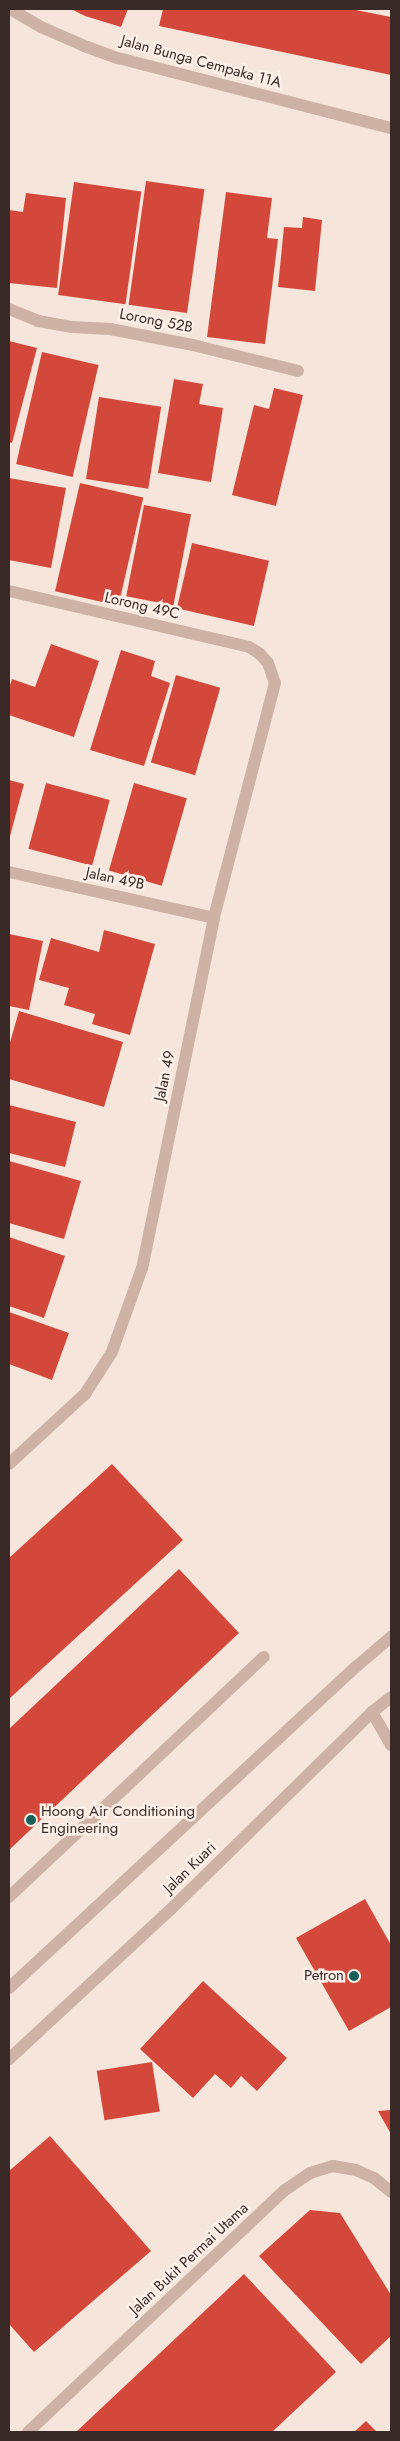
<!DOCTYPE html>
<style>
body{margin:0}
#map{position:relative;width:400px;height:2441px;overflow:hidden;background:#f5e5db;font-family:Jost,sans-serif}
div>[style]{position:absolute}
.building>*{inset:0;background:#d3483b;transform-origin:0 0}
.minor>*{height:12px;margin:-6px;padding:0 6px;transform-origin:6px;border-radius:6px;background:#ceb2a6}
.tertiary>*{height:12px;margin:-6px;padding:0 6px;transform-origin:6px;border-radius:6px;background:#ceb2a6}
.dots>*{width:14px;height:14px;translate:-50% -50%;box-sizing:border-box;border:2px solid #fcf0e8;border-radius:50%}
span{translate:-50% -50%;white-space:nowrap;text-align:center;line-height:1.15;-webkit-text-stroke:5px #fcf0e8;paint-order:stroke}
.street-label{font-size:15px;color:#392a27}
.poi-label{font-size:15px;color:#392a27}
.left{translate:0 -50%;text-align:left}
.right{translate:-100% -50%;text-align:right}
.frame{position:absolute;inset:0;border:10px solid #392a27;pointer-events:none}
</style>
<div id="map">
<div class="building">
<div style="clip-path:polygon(71px 9px,128px 9px,121px 27px,85px 16px)"></div>
<div style="clip-path:polygon(163px 9px,351px 9px,391px 17px,391px 75px,159px 26px)"></div>
<div style="left:146px;top:181px;width:59px;height:125px;rotate:8deg"></div>
<div style="left:74px;top:182px;width:68px;height:114px;rotate:8deg"></div>
<div style="clip-path:polygon(226px 192px,272px 198px,267px 238px,278px 239px,265px 344px,207px 337px)"></div>
<div style="clip-path:polygon(26px 193px,66px 198px,57px 288px,9px 283px,9px 210px,23px 212px)"></div>
<div style="clip-path:polygon(303px 217px,322px 220px,315px 291px,278px 287px,284px 227px,302px 228px)"></div>
<div style="clip-path:polygon(9px 341px,37px 348px,12px 443px,9px 442px)"></div>
<div style="left:42px;top:352px;width:58px;height:115px;rotate:13deg"></div>
<div style="clip-path:polygon(174px 379px,203px 384px,199px 404px,223px 408px,211px 482px,158px 473px)"></div>
<div style="clip-path:polygon(274px 388px,303px 395px,276px 506px,232px 495px,254px 405px,269px 409px)"></div>
<div style="left:99px;top:397px;width:63px;height:83px;rotate:9deg"></div>
<div style="clip-path:polygon(9px 478px,66px 488px,51px 568px,9px 560px)"></div>
<div style="left:80px;top:483px;width:65px;height:111px;rotate:13deg"></div>
<div style="left:144px;top:505px;width:48px;height:93px;rotate:11deg"></div>
<div style="left:192px;top:543px;width:79px;height:67px;rotate:13deg"></div>
<div style="clip-path:polygon(51px 644px,99px 661px,74px 737px,9px 715px,9px 688px,12px 679px,35px 687px)"></div>
<div style="clip-path:polygon(121px 650px,155px 661px,151px 676px,170px 683px,144px 766px,90px 750px)"></div>
<div style="left:176px;top:675px;width:46px;height:91px;rotate:16deg"></div>
<div style="clip-path:polygon(9px 780px,24px 784px,9px 840px)"></div>
<div style="left:46px;top:783px;width:66px;height:68px;rotate:15deg"></div>
<div style="left:134px;top:783px;width:55px;height:91px;rotate:16deg"></div>
<div style="clip-path:polygon(104px 930px,155px 944px,130px 1035px,92px 1024px,95px 1014px,64px 1005px,69px 988px,39px 980px,51px 938px,99px 952px)"></div>
<div style="clip-path:polygon(9px 934px,43px 941px,29px 1010px,9px 1006px)"></div>
<div style="clip-path:polygon(19px 1011px,123px 1042px,104px 1107px,9px 1079px,9px 1046px)"></div>
<div style="clip-path:polygon(9px 1105px,76px 1122px,65px 1167px,9px 1153px)"></div>
<div style="clip-path:polygon(9px 1161px,81px 1181px,64px 1239px,9px 1223px)"></div>
<div style="clip-path:polygon(9px 1237px,65px 1256px,44px 1318px,9px 1306px)"></div>
<div style="clip-path:polygon(9px 1312px,69px 1333px,52px 1380px,9px 1364px)"></div>
<div style="clip-path:polygon(112px 1464px,183px 1540px,9px 1699px,9px 1558px)"></div>
<div style="clip-path:polygon(179px 1569px,239px 1633px,9px 1850px,9px 1729px)"></div>
<div style="clip-path:polygon(365px 1899px,391px 1945px,391px 2007px,349px 2031px,296px 1938px)"></div>
<div style="clip-path:polygon(203px 1981px,287px 2058px,257px 2091px,241px 2076px,231px 2088px,215px 2074px,193px 2098px,140px 2049px)"></div>
<div style="left:152px;top:2062px;width:50px;height:56px;rotate:81deg"></div>
<div style="clip-path:polygon(391px 2110px,391px 2134px,378px 2111px)"></div>
<div style="clip-path:polygon(50px 2136px,151px 2251px,34px 2352px,9px 2324px,9px 2171px)"></div>
<div style="clip-path:polygon(310px 2210px,340px 2213px,391px 2295px,391px 2336px,361px 2364px,259px 2256px)"></div>
<div style="clip-path:polygon(244px 2274px,336px 2372px,272px 2432px,76px 2432px)"></div>
<div style="clip-path:polygon(366px 2421px,377px 2432px,354px 2432px)"></div>
</div>
<div class="minor">
<div style="left:10px;top:9px;width:36px;rotate:30deg"></div>
<div style="left:41px;top:27px;width:50px;rotate:23.5deg"></div>
<div style="left:87px;top:47px;width:33px;rotate:20deg"></div>
<div style="left:118px;top:58px;width:282px;rotate:14.4deg"></div>
<div style="left:9px;top:309px;width:31px;rotate:22deg"></div>
<div style="left:38px;top:321px;width:35px;rotate:10deg"></div>
<div style="left:72px;top:327px;width:38px;rotate:3deg"></div>
<div style="left:110px;top:329px;width:85px;rotate:10.9deg"></div>
<div style="left:193px;top:345px;width:108px;rotate:13.9deg"></div>
<div style="left:9px;top:591px;width:246px;rotate:13.1deg"></div>
<div style="left:249px;top:647px;width:13px;rotate:32deg"></div>
<div style="left:260px;top:654px;width:12px;rotate:48deg"></div>
<div style="left:268px;top:663px;width:21px;rotate:71deg"></div>
<div style="left:275px;top:683px;width:243px;rotate:104.6deg"></div>
<div style="left:214px;top:918px;width:357px;rotate:101.6deg"></div>
<div style="left:142px;top:1268px;width:89px;rotate:109.7deg"></div>
<div style="left:112px;top:1352px;width:50px;rotate:122.7deg"></div>
<div style="left:85px;top:1394px;width:103px;rotate:137.4deg"></div>
<div style="left:9px;top:872px;width:210px;rotate:12.6deg"></div>
<div style="left:372px;top:1712px;width:38px;rotate:60deg"></div>
<div style="left:9px;top:1897px;width:350px;rotate:-43.3deg"></div>
</div>
<div class="tertiary">
<div style="left:9px;top:1988px;width:474px;rotate:-42.8deg"></div>
<div style="left:357px;top:1666px;width:45px;rotate:-40.5deg"></div>
<div style="left:9px;top:2059px;width:221px;rotate:-42.8deg"></div>
<div style="left:171px;top:1909px;width:281px;rotate:-44.4deg"></div>
<div style="left:372px;top:1712px;width:24px;rotate:-38deg"></div>
<div style="left:28px;top:2432px;width:353px;rotate:-43.3deg"></div>
<div style="left:285px;top:2190px;width:30px;rotate:-34deg"></div>
<div style="left:310px;top:2173px;width:24px;rotate:-17deg"></div>
<div style="left:333px;top:2166px;width:23px;rotate:10deg"></div>
<div style="left:356px;top:2170px;width:20px;rotate:24deg"></div>
<div style="left:374px;top:2178px;width:22px;rotate:39deg"></div>
</div>
<div class="dots">
<div style="left:31px;top:1820px;background:#186059"></div>
<div style="left:354px;top:1976px;background:#186059"></div>
</div>
<div class="street-label">
<span style="left:201px;top:62px;rotate:15deg">Jalan Bunga Cempaka 11A</span>
<span style="left:156px;top:321px;rotate:11deg">Lorong 52B</span>
<span style="left:142px;top:606px;rotate:13deg">Lorong 49C</span>
<span style="left:115px;top:879px;rotate:12deg">Jalan 49B</span>
<span style="left:165px;top:1076px;rotate:-78deg">Jalan 49</span>
<span style="left:190px;top:1868px;rotate:-44deg">Jalan Kuari</span>
<span style="left:189px;top:2259px;rotate:-43deg">Jalan Bukit Permai Utama</span>
</div>
<div class="poi-label">
<span class="left" style="left:41px;top:1820px">Hoong Air Conditioning<br>Engineering</span>
<span class="right" style="left:344px;top:1976px">Petron</span>
</div>
<div class="frame"></div>
</div>
